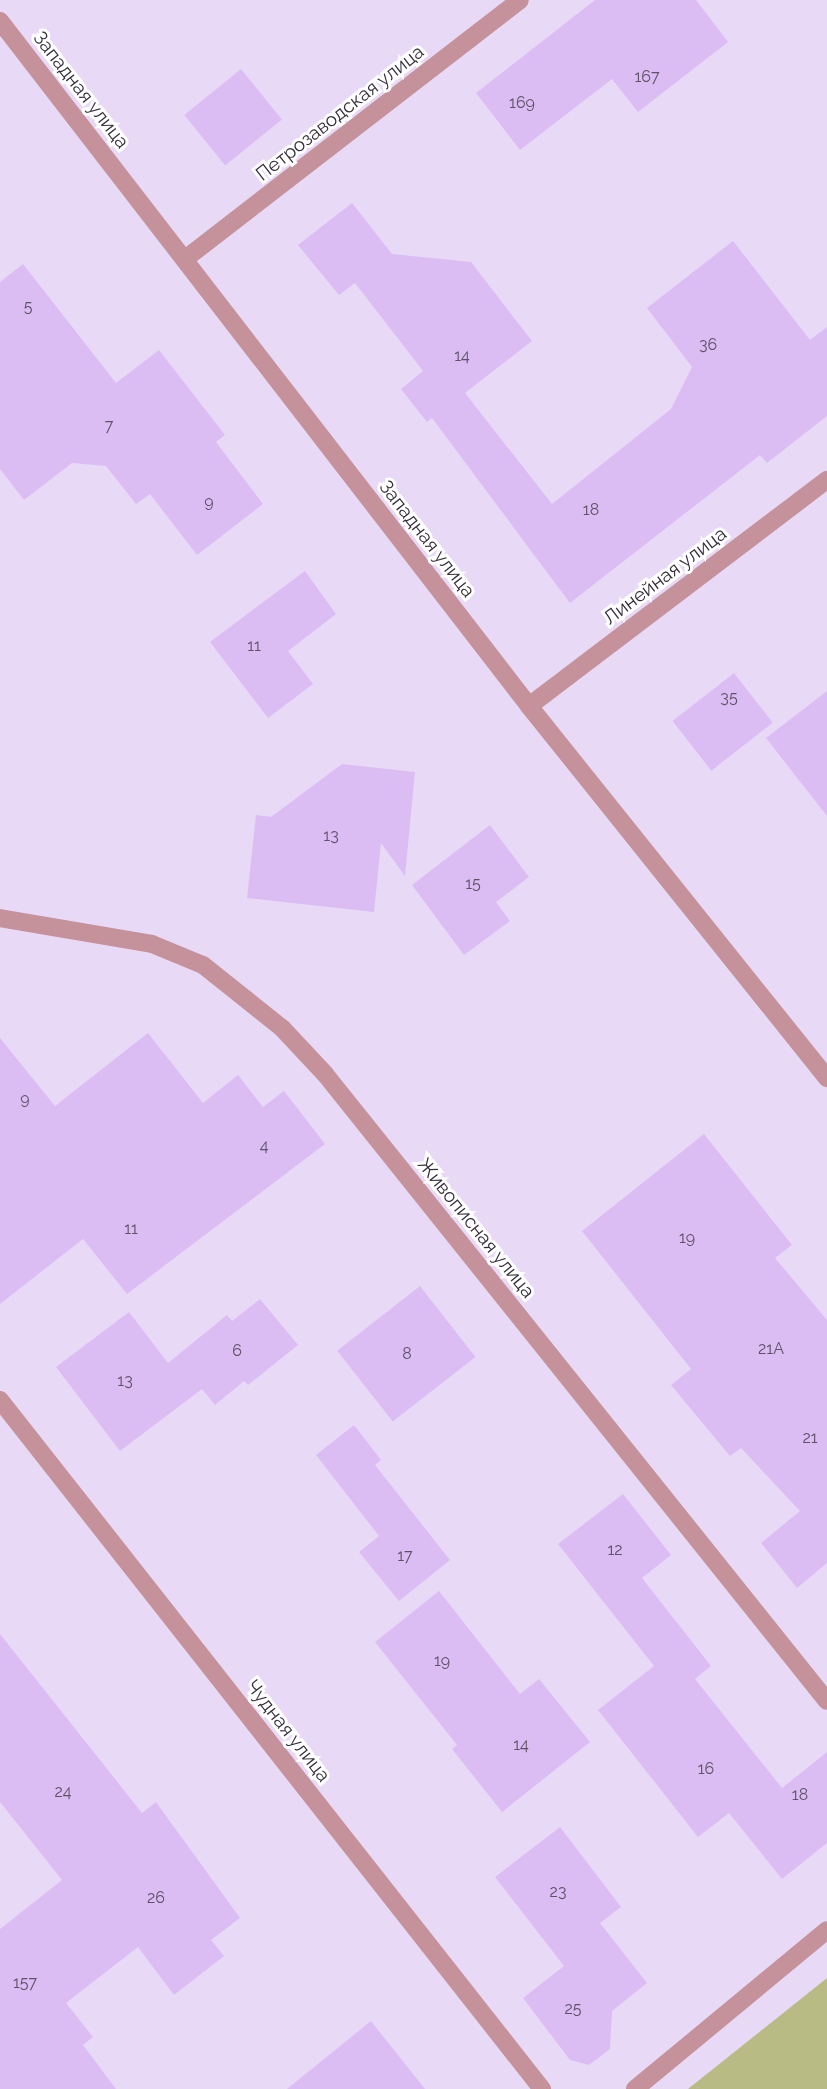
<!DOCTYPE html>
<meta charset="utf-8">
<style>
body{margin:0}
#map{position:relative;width:827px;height:2089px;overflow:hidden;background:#e8daf6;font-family:Raleway,sans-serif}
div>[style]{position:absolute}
.green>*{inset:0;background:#b9bb85}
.building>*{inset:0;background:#dbbdf4;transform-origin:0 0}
.minor>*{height:18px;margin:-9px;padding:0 9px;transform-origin:9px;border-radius:9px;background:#c5919b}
span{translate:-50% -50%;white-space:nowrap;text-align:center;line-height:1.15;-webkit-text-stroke:6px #fff;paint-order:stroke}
.number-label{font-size:16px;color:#5e5268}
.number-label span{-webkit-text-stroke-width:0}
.street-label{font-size:19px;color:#342e39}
</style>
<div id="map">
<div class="green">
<div style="clip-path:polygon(827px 1978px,827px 2089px,688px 2089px)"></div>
</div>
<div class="building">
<div style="clip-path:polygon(595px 0,696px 0,728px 42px,638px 112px,612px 79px,520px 150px,476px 93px)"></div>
<div style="left:241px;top:69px;width:65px;height:73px;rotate:51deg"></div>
<div style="clip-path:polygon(352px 203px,392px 254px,471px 262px,532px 341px,465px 393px,552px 504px,671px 409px,692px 367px,647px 308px,733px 241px,810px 340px,827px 327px,827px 416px,767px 463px,760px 455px,570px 603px,432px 418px,427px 422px,401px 389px,423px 371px,355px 283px,339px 295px,298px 245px)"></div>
<div style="clip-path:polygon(23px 264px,116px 383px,159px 350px,225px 435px,216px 442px,263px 504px,197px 555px,150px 494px,136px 504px,106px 466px,72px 463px,24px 500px,0 469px,0 282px)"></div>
<div style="clip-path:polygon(305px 571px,336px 614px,288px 651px,313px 684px,268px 718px,210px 642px)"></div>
<div style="left:734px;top:673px;width:63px;height:78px;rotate:52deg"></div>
<div style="clip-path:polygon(827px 691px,827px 816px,766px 738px)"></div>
<div style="clip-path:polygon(342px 764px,415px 772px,405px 876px,381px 843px,374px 912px,247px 898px,256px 815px,271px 817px)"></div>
<div style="clip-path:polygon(490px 825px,529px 877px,496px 902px,510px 921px,464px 955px,412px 885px)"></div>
<div style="clip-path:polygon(148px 1033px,203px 1103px,238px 1075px,263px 1107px,284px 1091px,325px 1144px,127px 1294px,83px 1239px,0 1304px,0 1038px,55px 1106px)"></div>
<div style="clip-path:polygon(704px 1134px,792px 1245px,775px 1258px,827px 1320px,827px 1563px,797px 1588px,761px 1543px,800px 1511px,741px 1448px,730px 1456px,671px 1385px,691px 1369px,582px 1231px)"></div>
<div style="left:420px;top:1286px;width:90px;height:105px;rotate:52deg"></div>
<div style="clip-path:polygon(260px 1299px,298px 1345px,248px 1385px,244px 1381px,215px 1405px,202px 1389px,120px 1451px,56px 1367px,129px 1312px,168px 1363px,227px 1315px,232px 1321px)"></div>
<div style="clip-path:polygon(354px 1425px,381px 1460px,375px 1465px,450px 1560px,399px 1601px,359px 1552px,379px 1536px,316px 1455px)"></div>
<div style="clip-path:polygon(623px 1494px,671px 1555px,642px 1578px,711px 1666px,695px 1679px,782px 1788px,827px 1752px,827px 1843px,782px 1879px,729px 1813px,698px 1837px,598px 1710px,654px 1666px,558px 1544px)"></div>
<div style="clip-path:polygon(439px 1591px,520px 1694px,539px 1679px,590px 1742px,502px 1812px,452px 1749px,457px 1745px,375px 1642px)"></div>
<div style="clip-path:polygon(0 1634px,142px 1813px,156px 1802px,240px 1918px,211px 1940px,224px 1956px,174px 1995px,138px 1947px,66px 2003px,93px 2037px,83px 2045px,116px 2089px,0 2089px,0 1929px,62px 1880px,0 1802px)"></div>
<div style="clip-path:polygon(560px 1827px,621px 1907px,600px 1923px,647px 1983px,612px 2011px,610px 2049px,589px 2065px,570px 2060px,523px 1998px,564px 1966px,495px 1877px)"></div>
<div style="clip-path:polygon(371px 2021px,425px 2089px,287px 2089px)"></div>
</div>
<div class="minor">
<div style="left:0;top:21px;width:865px;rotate:52.32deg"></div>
<div style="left:529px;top:706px;width:477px;rotate:51.3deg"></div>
<div style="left:185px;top:259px;width:423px;rotate:-37.7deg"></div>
<div style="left:529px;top:706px;width:374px;rotate:-37.2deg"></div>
<div style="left:0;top:918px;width:154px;rotate:9.7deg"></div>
<div style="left:152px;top:944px;width:55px;rotate:22.4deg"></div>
<div style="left:203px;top:965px;width:101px;rotate:38.6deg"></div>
<div style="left:282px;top:1028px;width:63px;rotate:46.9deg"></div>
<div style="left:325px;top:1074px;width:803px;rotate:51.32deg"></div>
<div style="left:0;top:1400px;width:877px;rotate:51.81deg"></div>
<div style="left:635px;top:2089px;width:249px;rotate:-39.6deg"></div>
</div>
<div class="number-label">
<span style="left:647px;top:77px">167</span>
<span style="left:522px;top:103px">169</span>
<span style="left:28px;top:307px">5</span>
<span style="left:708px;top:345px">36</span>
<span style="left:462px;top:356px">14</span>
<span style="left:109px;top:426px">7</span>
<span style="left:209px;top:502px">9</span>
<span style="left:591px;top:510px">18</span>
<span style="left:254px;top:646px">11</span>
<span style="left:729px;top:698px">35</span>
<span style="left:331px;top:836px">13</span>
<span style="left:473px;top:884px">15</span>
<span style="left:25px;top:1099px">9</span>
<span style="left:264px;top:1146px">4</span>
<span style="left:131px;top:1229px">11</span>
<span style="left:687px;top:1238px">19</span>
<span style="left:771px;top:1349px">21А</span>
<span style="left:237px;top:1351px">6</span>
<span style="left:407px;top:1354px">8</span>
<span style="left:125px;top:1381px">13</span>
<span style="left:810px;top:1438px">21</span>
<span style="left:615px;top:1550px">12</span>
<span style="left:405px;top:1556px">17</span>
<span style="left:442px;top:1661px">19</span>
<span style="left:521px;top:1745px">14</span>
<span style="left:706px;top:1769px">16</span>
<span style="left:63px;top:1792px">24</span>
<span style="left:800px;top:1795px">18</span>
<span style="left:558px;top:1892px">23</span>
<span style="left:156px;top:1898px">26</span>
<span style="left:25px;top:1983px">157</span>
<span style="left:573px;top:2009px">25</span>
</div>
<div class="street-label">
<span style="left:81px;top:90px;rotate:52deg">Западная улица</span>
<span style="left:340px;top:113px;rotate:-38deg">Петрозаводская улица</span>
<span style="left:427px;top:539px;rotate:52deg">Западная улица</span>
<span style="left:665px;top:576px;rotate:-37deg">Линейная улица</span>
<span style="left:476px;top:1228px;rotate:51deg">Живописная улица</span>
<span style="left:288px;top:1731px;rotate:52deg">Чудная улица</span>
</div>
</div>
